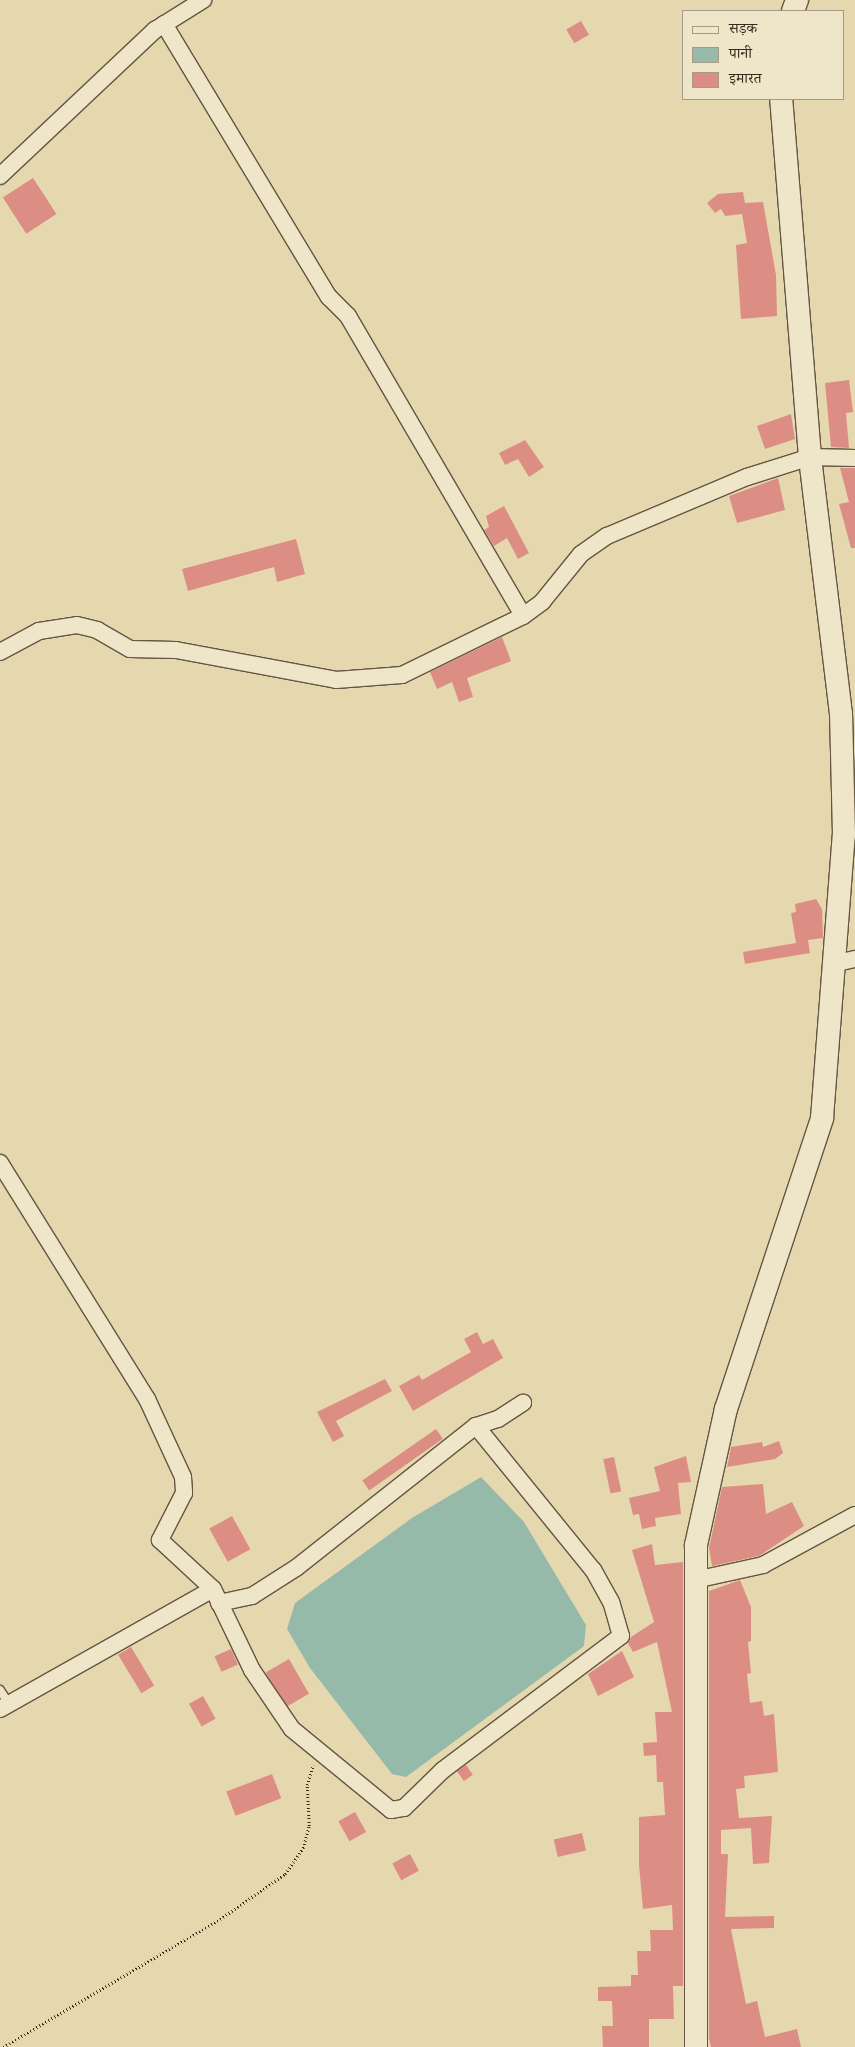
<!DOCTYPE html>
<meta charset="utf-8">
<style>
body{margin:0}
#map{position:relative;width:855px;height:2047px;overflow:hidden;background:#e6d8ae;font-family:Alegreya,"Noto Serif Devanagari",serif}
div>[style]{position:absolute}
.water>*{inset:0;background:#96baaa}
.building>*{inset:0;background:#dd8e84;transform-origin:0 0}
.path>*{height:2.5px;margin-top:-1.25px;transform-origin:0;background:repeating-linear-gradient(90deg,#39291e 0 1px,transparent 0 3.5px)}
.roads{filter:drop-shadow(1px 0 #645542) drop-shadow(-1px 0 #645542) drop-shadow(0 1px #645542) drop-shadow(0 -1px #645542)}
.lane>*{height:8px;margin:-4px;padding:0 4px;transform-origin:4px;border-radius:4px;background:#efe6ca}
.street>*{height:16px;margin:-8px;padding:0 8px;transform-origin:8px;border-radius:8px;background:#efe6ca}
.secondary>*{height:22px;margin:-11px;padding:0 11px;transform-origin:11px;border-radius:11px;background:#efe6ca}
span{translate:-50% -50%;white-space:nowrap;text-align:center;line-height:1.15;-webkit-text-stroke:5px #efe6ca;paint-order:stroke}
.legend{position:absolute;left:682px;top:10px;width:162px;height:90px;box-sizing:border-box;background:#efe6ca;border:1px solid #a69a85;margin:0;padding:6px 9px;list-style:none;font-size:15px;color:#39291e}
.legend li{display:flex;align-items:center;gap:10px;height:25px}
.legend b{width:25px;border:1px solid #a69a85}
</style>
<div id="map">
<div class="water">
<div style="clip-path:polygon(481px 1477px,524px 1522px,586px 1625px,584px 1646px,406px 1777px,392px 1774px,310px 1668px,287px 1629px,295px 1603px,412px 1518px)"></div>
</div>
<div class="building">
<div style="left:581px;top:21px;width:16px;height:17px;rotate:60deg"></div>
<div style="left:33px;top:178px;width:43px;height:36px;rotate:57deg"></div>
<div style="clip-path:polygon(743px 192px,745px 203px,763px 202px,776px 275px,777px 316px,741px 319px,736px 245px,747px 243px,742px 214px,725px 216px,721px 209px,715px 213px,707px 203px,718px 194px)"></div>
<div style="clip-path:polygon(849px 380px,853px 412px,846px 413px,849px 448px,831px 447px,825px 383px)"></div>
<div style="clip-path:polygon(791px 414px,795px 439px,765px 449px,757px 426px)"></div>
<div style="clip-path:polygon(525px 440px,544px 467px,529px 477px,518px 459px,505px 465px,499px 453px)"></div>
<div style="clip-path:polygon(840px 468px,855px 468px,855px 548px,851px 548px,839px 504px,849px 502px)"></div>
<div style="clip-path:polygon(778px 478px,785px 510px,737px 523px,729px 496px)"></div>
<div style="clip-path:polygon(504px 506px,529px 553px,518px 559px,507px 538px,494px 546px,484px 530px,489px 527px,486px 516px)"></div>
<div style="clip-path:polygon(296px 539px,305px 574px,277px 582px,274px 567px,188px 591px,182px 569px)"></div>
<div style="clip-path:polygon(502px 637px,511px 661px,467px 678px,473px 697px,459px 702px,452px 682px,437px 689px,430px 672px)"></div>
<div style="clip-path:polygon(816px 899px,822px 909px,823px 938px,808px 940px,810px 953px,745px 964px,743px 952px,796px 943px,791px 913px,796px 912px,795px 904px)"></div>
<div style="clip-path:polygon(477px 1332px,483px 1344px,493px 1339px,503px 1358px,413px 1411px,399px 1386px,419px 1375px,422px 1380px,471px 1352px,464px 1339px)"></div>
<div style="clip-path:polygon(385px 1379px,392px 1391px,336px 1421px,344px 1436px,333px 1442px,317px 1412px)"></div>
<div style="left:436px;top:1429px;width:12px;height:90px;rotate:55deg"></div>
<div style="clip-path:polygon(779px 1441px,783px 1453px,775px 1459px,727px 1467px,731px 1447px,762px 1442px,763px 1447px)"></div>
<div style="clip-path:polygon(686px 1456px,691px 1482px,678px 1483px,681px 1514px,655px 1518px,656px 1526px,642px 1529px,639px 1514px,633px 1515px,629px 1498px,660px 1491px,654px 1467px)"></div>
<div style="left:614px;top:1457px;width:35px;height:11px;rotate:78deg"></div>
<div style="clip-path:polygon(763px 1484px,766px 1514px,792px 1502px,804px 1526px,759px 1556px,712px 1566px,709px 1548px,722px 1487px)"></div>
<div style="left:232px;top:1516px;width:38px;height:26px;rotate:61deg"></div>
<div style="clip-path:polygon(652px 1544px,655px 1565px,683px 1562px,683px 1986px,673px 1986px,674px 2019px,649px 2019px,649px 2047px,603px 2047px,602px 2026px,613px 2026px,612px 2001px,598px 2001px,598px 1987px,631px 1986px,631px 1975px,638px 1975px,637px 1951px,651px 1951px,650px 1930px,673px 1930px,672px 1905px,643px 1909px,639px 1865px,639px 1817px,665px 1815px,663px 1782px,657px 1782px,656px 1755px,644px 1756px,643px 1743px,657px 1742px,655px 1712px,672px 1712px,657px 1642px,633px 1652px,628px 1643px,631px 1637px,654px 1622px,632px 1550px)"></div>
<div style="clip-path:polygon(740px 1580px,751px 1607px,751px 1641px,748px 1642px,751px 1673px,747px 1674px,750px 1703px,762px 1701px,764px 1716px,774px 1714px,778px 1772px,744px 1776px,745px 1788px,736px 1789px,739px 1818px,772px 1816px,769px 1863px,753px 1864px,751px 1828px,721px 1830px,721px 1854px,728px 1854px,725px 1917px,774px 1916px,774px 1928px,731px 1929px,746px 2004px,757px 2001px,765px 2037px,797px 2029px,801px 2047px,711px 2047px,709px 2038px,709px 1591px)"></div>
<div style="left:131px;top:1647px;width:45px;height:15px;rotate:59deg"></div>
<div style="left:231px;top:1649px;width:17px;height:18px;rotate:66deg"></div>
<div style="clip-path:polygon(622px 1651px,634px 1677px,598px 1696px,588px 1674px)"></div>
<div style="left:289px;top:1659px;width:40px;height:27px;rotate:60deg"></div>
<div style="left:203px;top:1696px;width:26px;height:16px;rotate:61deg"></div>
<div style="left:466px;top:1765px;width:12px;height:11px;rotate:55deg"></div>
<div style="left:272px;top:1774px;width:26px;height:49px;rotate:69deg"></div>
<div style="left:355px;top:1812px;width:23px;height:19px;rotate:61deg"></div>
<div style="left:582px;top:1833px;width:18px;height:29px;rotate:77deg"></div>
<div style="left:410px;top:1854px;width:19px;height:20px;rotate:62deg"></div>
</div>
<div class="path">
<div style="left:3px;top:2047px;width:252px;rotate:-30.5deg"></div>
<div style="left:220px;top:1919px;width:79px;rotate:-34.7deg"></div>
<div style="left:285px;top:1874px;width:32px;rotate:-55deg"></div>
<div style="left:303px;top:1848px;width:23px;rotate:-75deg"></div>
<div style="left:309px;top:1826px;width:41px;rotate:-92.8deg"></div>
<div style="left:307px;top:1785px;width:21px;rotate:-73deg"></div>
</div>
<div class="roads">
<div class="lane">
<div style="left:0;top:1690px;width:17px;rotate:57deg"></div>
</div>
<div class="street">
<div style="left:164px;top:24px;width:319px;rotate:58.9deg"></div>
<div style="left:329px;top:297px;width:27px;rotate:45deg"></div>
<div style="left:348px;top:316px;width:347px;rotate:59.7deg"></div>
<div style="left:0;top:176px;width:213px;rotate:-43.3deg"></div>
<div style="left:155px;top:30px;width:57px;rotate:-32deg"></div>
<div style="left:0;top:652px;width:44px;rotate:-28.3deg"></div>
<div style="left:39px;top:631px;width:38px;rotate:-9deg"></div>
<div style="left:77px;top:625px;width:21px;rotate:14deg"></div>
<div style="left:97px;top:630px;width:38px;rotate:30deg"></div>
<div style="left:130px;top:649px;width:46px;rotate:1.2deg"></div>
<div style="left:176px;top:650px;width:163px;rotate:10.6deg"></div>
<div style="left:336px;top:680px;width:66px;rotate:-4.3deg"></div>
<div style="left:402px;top:675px;width:135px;rotate:-26deg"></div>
<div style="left:523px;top:616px;width:24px;rotate:-36deg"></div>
<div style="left:542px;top:602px;width:62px;rotate:-50.9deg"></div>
<div style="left:581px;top:554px;width:32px;rotate:-35deg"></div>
<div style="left:607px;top:536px;width:152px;rotate:-22.9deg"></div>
<div style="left:747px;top:477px;width:66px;rotate:-17.6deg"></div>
<div style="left:810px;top:457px;width:45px;rotate:1.3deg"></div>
<div style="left:833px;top:964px;width:23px;rotate:-13deg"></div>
<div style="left:0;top:1163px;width:278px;rotate:58.1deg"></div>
<div style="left:147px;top:1399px;width:86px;rotate:65.2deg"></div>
<div style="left:183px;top:1477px;width:16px;rotate:86deg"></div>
<div style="left:184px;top:1493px;width:53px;rotate:117.1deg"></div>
<div style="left:160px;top:1540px;width:72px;rotate:42.8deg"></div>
<div style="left:213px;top:1589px;width:90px;rotate:64.3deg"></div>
<div style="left:252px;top:1670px;width:71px;rotate:55.9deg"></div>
<div style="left:292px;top:1729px;width:128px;rotate:39.3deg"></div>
<div style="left:391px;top:1810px;width:13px;rotate:-9deg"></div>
<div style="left:404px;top:1808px;width:54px;rotate:-44.3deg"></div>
<div style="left:443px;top:1770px;width:223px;rotate:-37deg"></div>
<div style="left:621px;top:1636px;width:35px;rotate:-106deg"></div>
<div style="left:611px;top:1602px;width:37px;rotate:-119deg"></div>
<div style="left:593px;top:1570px;width:186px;rotate:-129.1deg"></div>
<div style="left:695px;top:1580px;width:70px;rotate:-12.4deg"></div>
<div style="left:763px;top:1565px;width:105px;rotate:-28.5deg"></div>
<div style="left:219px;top:1603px;width:34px;rotate:-12deg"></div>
<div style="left:252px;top:1596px;width:52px;rotate:-32.5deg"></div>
<div style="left:296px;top:1568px;width:229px;rotate:-38.3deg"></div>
<div style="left:476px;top:1426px;width:23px;rotate:-18deg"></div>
<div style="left:498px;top:1419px;width:30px;rotate:-33deg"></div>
<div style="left:0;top:1709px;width:244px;rotate:-29.4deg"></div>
</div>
<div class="secondary">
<div style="left:793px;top:11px;width:12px;rotate:-70deg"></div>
<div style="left:696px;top:2047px;width:502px;rotate:-90deg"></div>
<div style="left:696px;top:1545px;width:139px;rotate:-77.6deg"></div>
<div style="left:726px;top:1409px;width:306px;rotate:-71.7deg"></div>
<div style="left:822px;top:1118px;width:284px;rotate:-85.6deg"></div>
<div style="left:844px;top:835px;width:121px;rotate:-91.4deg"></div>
<div style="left:841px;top:714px;width:259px;rotate:-96.9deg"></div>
<div style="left:810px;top:457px;width:359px;rotate:-94.6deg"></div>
</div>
</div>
<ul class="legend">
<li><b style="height:6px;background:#efe6ca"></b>सड़क</li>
<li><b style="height:14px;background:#96baaa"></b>पानी</li>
<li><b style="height:14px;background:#dd8e84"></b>इमारत</li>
</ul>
</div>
